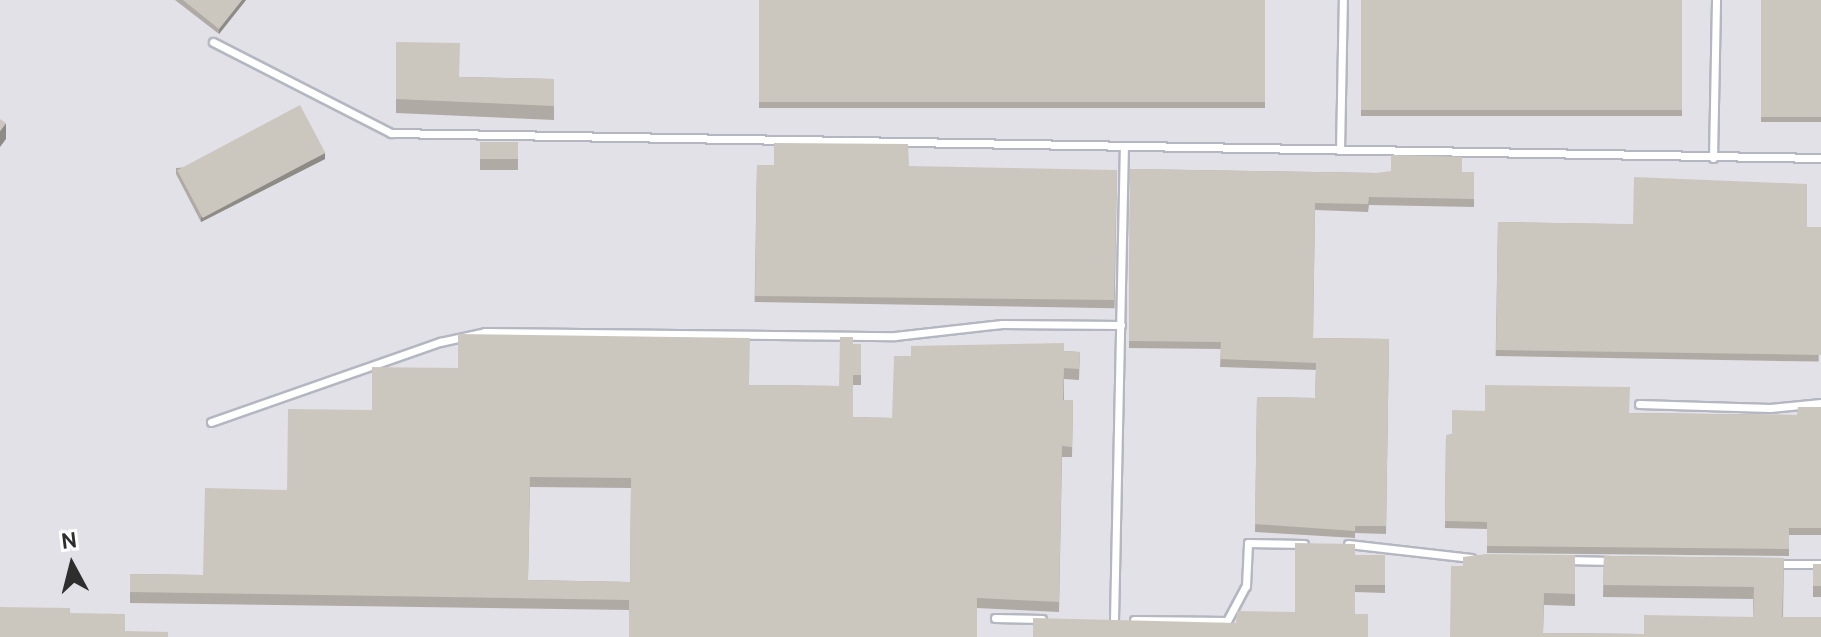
<!DOCTYPE html>
<style>
body{margin:0}
#map{position:relative;width:1821px;height:637px;overflow:hidden;background:#efe9e1;font-family:Cabin,sans-serif}
div>[style]{position:absolute}
.industrial>*{inset:0;background:#e3e1e8;transform-origin:0 0}
.roads{filter:drop-shadow(2px 0 #b4b7c1) drop-shadow(-2px 0 #b4b7c1) drop-shadow(0 2px #b4b7c1) drop-shadow(0 -2px #b4b7c1)}
.lane>*{height:7px;margin:-3.5px;padding:0 3.5px;transform-origin:3.5px;border-radius:3.5px;background:#fff}
.wall>*{inset:0;background:#afaba4;transform-origin:0 0}
.shaded-wall>*{inset:0;background:#8e8b86}
.building>*{inset:0;background:#cbc7bf;transform-origin:0 0}
span{translate:-50% -50%;white-space:nowrap;text-align:center;line-height:1.15;-webkit-text-stroke:7px #fff;paint-order:stroke}
.north{position:absolute;left:32px;top:525px;width:80px;height:80px;-webkit-text-stroke:6px #fff;paint-order:stroke;rotate:353deg;font-size:22px;font-weight:700;line-height:32px;text-align:center;color:#2e2e2e}
.north::after{content:'';display:block;margin:auto;width:28px;height:36px;background:#2e2e2e;clip-path:polygon(50% 0,100% 100%,50% 72%,0 100%)}
</style>
<div id="map">
<div class="industrial">
<div style="left:0;top:0;width:1821px;height:637px"></div>
</div>
<div class="roads">
<div class="lane">
<div style="left:213px;top:42px;width:200px;rotate:27.1deg"></div>
<div style="left:391px;top:133px;width:1430px;rotate:1deg"></div>
<div style="left:1340px;top:150px;width:150px;rotate:-88.9deg"></div>
<div style="left:1713px;top:158px;width:158px;rotate:-88.9deg"></div>
<div style="left:1639px;top:404px;width:131px;rotate:1.7deg"></div>
<div style="left:1770px;top:408px;width:51px;rotate:-5.6deg"></div>
<div style="left:211px;top:422px;width:243px;rotate:-19.3deg"></div>
<div style="left:440px;top:342px;width:46px;rotate:-12.5deg"></div>
<div style="left:485px;top:332px;width:410px;rotate:0.6deg"></div>
<div style="left:895px;top:336px;width:108px;rotate:-6.4deg"></div>
<div style="left:1002px;top:324px;width:119px;rotate:0.5deg"></div>
<div style="left:1348px;top:544px;width:124px;rotate:6.5deg"></div>
<div style="left:1567px;top:560px;width:44px;rotate:1.3deg"></div>
<div style="left:1775px;top:564px;width:46px"></div>
<div style="left:995px;top:618px;width:47px;rotate:1.2deg"></div>
<div style="left:1114px;top:620px;width:474px;rotate:-88.8deg"></div>
<div style="left:1134px;top:620px;width:93px;rotate:0.6deg"></div>
<div style="left:1227px;top:621px;width:40px;rotate:-62deg"></div>
<div style="left:1246px;top:586px;width:43px;rotate:-87.3deg"></div>
<div style="left:1248px;top:543px;width:56px;rotate:1deg"></div>
</div>
</div>
<div class="wall">
<div style="clip-path:polygon(175px 0,246px 0,219px 34px)"></div>
<div style="left:759px;top:0;width:506px;height:108px"></div>
<div style="left:1361px;top:0;width:321px;height:116px"></div>
<div style="left:1761px;top:0;width:60px;height:122px"></div>
<div style="clip-path:polygon(396px 42px,460px 77px,554px 79px,554px 120px,396px 113px)"></div>
<div style="left:480px;top:142px;width:38px;height:28px"></div>
<div style="clip-path:polygon(325px 159px,201px 222px,176px 174px,176px 168px)"></div>
<div style="left:757px;top:165px;width:360px;height:137px;rotate:1deg"></div>
<div style="clip-path:polygon(1130px 169px,1376px 173px,1474px 172px,1474px 207px,1369px 205px,1368px 212px,1315px 210px,1313px 338px,1389px 339px,1386px 534px,1355px 533px,1355px 538px,1255px 532px,1257px 397px,1315px 398px,1316px 370px,1220px 367px,1221px 349px,1129px 348px)"></div>
<div style="left:1498px;top:222px;width:323px;height:134px;rotate:1deg"></div>
<div style="clip-path:polygon(evenodd,853px 344px,861px 354px,861px 385px,853px 385px,853px 417px,892px 418px,911px 356px,1064px 351px,1080px 352px,1079px 380px,1064px 379px,1064px 400px,1073px 400px,1072px 457px,1062px 457px,1059px 612px,977px 608px,629px 610px,130px 603px,130px 574px,203px 575px,287px 490px,372px 410px,749px 385px,839px 386px,853px 344px,530px 487px,631px 488px,630px 582px,528px 580px,530px 487px)"></div>
<div style="clip-path:polygon(1821px 407px,1821px 535px,1789px 535px,1789px 556px,1487px 553px,1487px 529px,1445px 528px,1446px 435px,1629px 413px,1797px 415px)"></div>
<div style="clip-path:polygon(1355px 555px,1385px 555px,1385px 593px,1355px 592px,1355px 614px,1236px 623px,1295px 612px)"></div>
<div style="clip-path:polygon(1575px 555px,1575px 606px,1544px 605px,1543px 633px,1644px 634px,1753px 617px,1753px 599px,1603px 597px,1604px 556px,1784px 558px,1783px 617px,1821px 637px,1450px 637px,1463px 566px)"></div>
<div style="left:1813px;top:564px;width:8px;height:33px"></div>
</div>
<div class="shaded-wall">
<div style="clip-path:polygon(242px 0,246px 0,219px 34px,219px 29px)"></div>
<div style="clip-path:polygon(6px 123px,6px 139px,0 147px,0 131px)"></div>
<div style="clip-path:polygon(325px 153px,325px 159px,201px 222px,201px 217px)"></div>
</div>
<div class="building">
<div style="clip-path:polygon(183px 0,242px 0,219px 29px)"></div>
<div style="left:759px;top:0;width:506px;height:102px"></div>
<div style="left:1361px;top:0;width:321px;height:110px"></div>
<div style="left:1761px;top:0;width:60px;height:117px"></div>
<div style="clip-path:polygon(396px 42px,460px 43px,459px 77px,554px 79px,554px 106px,396px 99px)"></div>
<div style="left:300px;top:105px;width:54px;height:139px;rotate:62deg"></div>
<div style="clip-path:polygon(0 119px,6px 123px,0 131px)"></div>
<div style="left:480px;top:142px;width:38px;height:17px"></div>
<div style="clip-path:polygon(774px 143px,908px 144px,909px 166px,1117px 170px,1114px 300px,755px 296px,757px 165px,774px 165px)"></div>
<div style="clip-path:polygon(1391px 155px,1462px 157px,1462px 172px,1474px 172px,1474px 199px,1369px 197px,1368px 204px,1315px 203px,1313px 338px,1389px 339px,1386px 526px,1355px 526px,1355px 531px,1255px 524px,1257px 397px,1315px 398px,1316px 363px,1220px 359px,1221px 342px,1129px 341px,1130px 169px,1376px 173px,1391px 171px)"></div>
<div style="clip-path:polygon(1634px 177px,1807px 184px,1807px 227px,1821px 227px,1821px 355px,1496px 350px,1498px 222px,1633px 224px)"></div>
<div style="clip-path:polygon(evenodd,458px 334px,750px 338px,749px 385px,839px 386px,840px 337px,853px 337px,853px 344px,861px 344px,861px 375px,853px 375px,853px 417px,892px 418px,894px 356px,911px 356px,911px 346px,1064px 343px,1064px 351px,1080px 352px,1079px 369px,1064px 368px,1063px 400px,1073px 400px,1072px 447px,1062px 446px,1059px 602px,977px 598px,977px 637px,629px 637px,629px 600px,130px 592px,130px 574px,203px 575px,205px 488px,287px 490px,288px 409px,372px 410px,372px 367px,458px 368px,458px 334px,530px 477px,631px 478px,630px 582px,528px 580px,530px 477px)"></div>
<div style="clip-path:polygon(1485px 385px,1630px 387px,1629px 413px,1797px 415px,1798px 407px,1821px 407px,1821px 528px,1789px 528px,1789px 549px,1487px 546px,1487px 522px,1445px 521px,1446px 435px,1452px 435px,1452px 410px,1485px 411px)"></div>
<div style="clip-path:polygon(1295px 543px,1355px 544px,1355px 555px,1385px 555px,1385px 585px,1355px 585px,1355px 614px,1368px 614px,1368px 637px,1033px 637px,1033px 618px,1236px 623px,1237px 611px,1295px 612px)"></div>
<div style="clip-path:polygon(1486px 554px,1575px 555px,1575px 594px,1544px 593px,1543px 633px,1644px 634px,1644px 615px,1753px 617px,1754px 587px,1603px 585px,1604px 556px,1784px 558px,1782px 617px,1821px 617px,1821px 637px,1450px 637px,1451px 566px,1463px 566px,1463px 557px)"></div>
<div style="left:1813px;top:564px;width:8px;height:22px"></div>
<div style="clip-path:polygon(0 607px,70px 608px,70px 613px,125px 614px,125px 631px,168px 632px,168px 637px,0 637px)"></div>
</div>
<div class="north">N</div>
</div>
